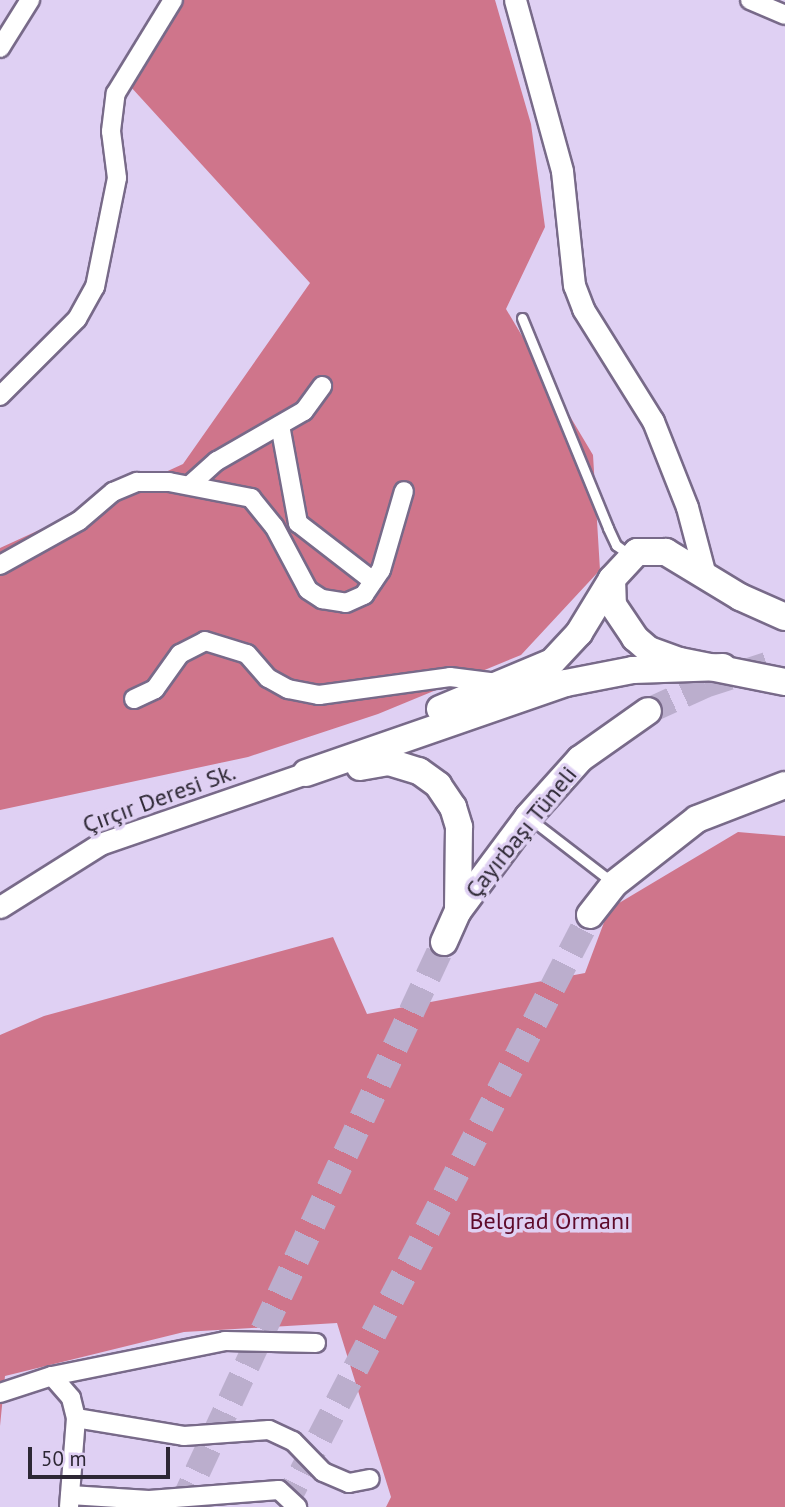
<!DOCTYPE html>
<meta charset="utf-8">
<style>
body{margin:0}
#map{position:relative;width:785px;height:1507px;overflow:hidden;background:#dfd0f3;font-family:"PT Sans",sans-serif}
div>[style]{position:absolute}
.forest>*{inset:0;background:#cf758b}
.primary-tunnel>*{height:26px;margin-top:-13px;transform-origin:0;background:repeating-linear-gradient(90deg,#bbaecd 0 26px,transparent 0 39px)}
.roads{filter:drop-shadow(2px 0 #786a89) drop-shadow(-2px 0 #786a89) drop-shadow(0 2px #786a89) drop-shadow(0 -2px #786a89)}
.service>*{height:9px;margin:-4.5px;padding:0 4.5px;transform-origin:4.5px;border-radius:4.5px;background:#fff}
.minor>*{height:18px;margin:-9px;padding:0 9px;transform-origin:9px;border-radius:9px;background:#fff}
.tertiary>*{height:21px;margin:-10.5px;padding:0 10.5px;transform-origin:10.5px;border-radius:10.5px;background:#fff}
.primary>*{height:26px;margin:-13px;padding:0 13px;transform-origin:13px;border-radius:13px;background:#fff}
span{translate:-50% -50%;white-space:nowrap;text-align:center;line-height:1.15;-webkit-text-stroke:7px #dfd0f3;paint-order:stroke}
.street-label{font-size:24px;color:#2d2734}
.park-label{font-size:24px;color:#5e0a2a}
.scale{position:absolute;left:28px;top:1447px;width:142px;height:32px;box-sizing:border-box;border:4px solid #2d2734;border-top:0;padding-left:9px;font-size:21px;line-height:24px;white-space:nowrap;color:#2d2734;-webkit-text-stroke:5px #dfd0f3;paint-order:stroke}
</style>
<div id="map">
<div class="forest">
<div style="clip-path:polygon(161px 0,495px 0,531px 124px,545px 227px,506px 309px,593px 455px,600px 570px,521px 655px,378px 714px,248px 757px,0 810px,0 548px,183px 464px,310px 283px,130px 86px,144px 32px)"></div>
<div style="clip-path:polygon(738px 832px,785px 836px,785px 1507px,386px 1507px,391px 1497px,337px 1323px,184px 1332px,5px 1376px,0 1426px,0 1035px,44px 1016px,333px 937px,367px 1014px,585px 973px,609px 909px)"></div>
</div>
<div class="primary-tunnel">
<div style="left:648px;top:711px;width:63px;rotate:-24.5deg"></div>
<div style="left:705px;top:685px;width:75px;rotate:-17.9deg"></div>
<div style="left:181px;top:1507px;width:623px;rotate:-65.04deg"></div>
<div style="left:284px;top:1507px;width:666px;rotate:-62.67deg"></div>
</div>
<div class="roads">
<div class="service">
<div style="left:522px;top:318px;width:227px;rotate:67.7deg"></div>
<div style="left:608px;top:528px;width:19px;rotate:65deg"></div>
<div style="left:616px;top:545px;width:19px;rotate:36deg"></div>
<div style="left:529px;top:818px;width:105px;rotate:37.6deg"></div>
</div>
<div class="minor">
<div style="left:750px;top:0;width:38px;rotate:23deg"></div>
<div style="left:0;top:48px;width:57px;rotate:-58deg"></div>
<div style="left:0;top:396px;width:109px;rotate:-45deg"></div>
<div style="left:77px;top:319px;width:37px;rotate:-61deg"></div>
<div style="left:95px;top:287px;width:111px;rotate:-78.6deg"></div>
<div style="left:117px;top:178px;width:47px;rotate:-97.3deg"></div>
<div style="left:111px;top:131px;width:38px;rotate:-83deg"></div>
<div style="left:116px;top:93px;width:109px;rotate:-58.5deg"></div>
<div style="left:280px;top:425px;width:100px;rotate:79.6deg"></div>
<div style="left:298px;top:523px;width:95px;rotate:37.7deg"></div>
<div style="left:190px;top:485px;width:36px;rotate:-42deg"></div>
<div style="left:217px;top:461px;width:100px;rotate:-29.9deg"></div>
<div style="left:304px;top:411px;width:31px;rotate:-54deg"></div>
<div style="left:0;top:565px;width:90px;rotate:-29.1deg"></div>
<div style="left:79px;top:521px;width:45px;rotate:-40.5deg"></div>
<div style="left:113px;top:492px;width:26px;rotate:-23deg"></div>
<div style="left:137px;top:482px;width:32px"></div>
<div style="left:169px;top:482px;width:84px;rotate:11deg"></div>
<div style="left:251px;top:498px;width:36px;rotate:51deg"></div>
<div style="left:274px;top:526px;width:72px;rotate:62deg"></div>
<div style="left:308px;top:590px;width:17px;rotate:33deg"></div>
<div style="left:322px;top:599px;width:24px;rotate:9deg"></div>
<div style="left:346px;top:603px;width:20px;rotate:-24deg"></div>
<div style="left:364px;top:595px;width:30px;rotate:-56deg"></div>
<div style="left:381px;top:570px;width:82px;rotate:-73.8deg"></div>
<div style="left:134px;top:699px;width:23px;rotate:-25deg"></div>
<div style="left:155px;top:689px;width:43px;rotate:-54.5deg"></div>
<div style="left:180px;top:654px;width:28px;rotate:-27deg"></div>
<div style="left:205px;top:641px;width:44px;rotate:17.2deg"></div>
<div style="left:247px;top:654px;width:32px;rotate:49deg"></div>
<div style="left:268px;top:678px;width:23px;rotate:29deg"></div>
<div style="left:288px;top:689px;width:32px;rotate:11deg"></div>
<div style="left:319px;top:695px;width:132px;rotate:-7.8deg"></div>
<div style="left:450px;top:677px;width:48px;rotate:7.1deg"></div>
<div style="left:52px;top:1376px;width:177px;rotate:-11.4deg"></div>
<div style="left:225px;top:1341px;width:91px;rotate:1.3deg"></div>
<div style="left:0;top:1393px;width:55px;rotate:-18.1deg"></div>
<div style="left:52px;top:1376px;width:29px;rotate:49deg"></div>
<div style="left:71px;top:1398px;width:21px;rotate:76deg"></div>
<div style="left:76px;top:1418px;width:89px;rotate:94.5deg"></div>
<div style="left:76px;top:1418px;width:109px;rotate:9.5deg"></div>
<div style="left:184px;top:1436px;width:85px;rotate:-4deg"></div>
<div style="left:269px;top:1430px;width:26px;rotate:25deg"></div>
<div style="left:293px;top:1441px;width:43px;rotate:45.9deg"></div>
<div style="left:323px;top:1472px;width:28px;rotate:23deg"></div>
<div style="left:349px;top:1483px;width:21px;rotate:-11deg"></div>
<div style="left:70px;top:1495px;width:79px;rotate:3.6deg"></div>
<div style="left:149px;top:1500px;width:130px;rotate:-4.4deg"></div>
<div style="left:279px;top:1490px;width:25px;rotate:43deg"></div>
</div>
<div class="tertiary">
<div style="left:515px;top:0;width:177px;rotate:74.6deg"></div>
<div style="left:562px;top:171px;width:115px;rotate:84deg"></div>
<div style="left:574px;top:285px;width:26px;rotate:69deg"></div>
<div style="left:583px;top:309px;width:132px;rotate:58deg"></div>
<div style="left:653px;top:421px;width:92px;rotate:68.4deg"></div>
<div style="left:687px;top:507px;width:70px;rotate:75.2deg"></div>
<div style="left:0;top:907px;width:118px;rotate:-32.2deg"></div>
<div style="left:100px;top:844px;width:218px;rotate:-19deg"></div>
</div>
<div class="primary">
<div style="left:785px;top:617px;width:49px;rotate:-156deg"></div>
<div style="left:740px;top:597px;width:87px;rotate:-148.7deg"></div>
<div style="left:666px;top:552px;width:29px;rotate:180deg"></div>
<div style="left:637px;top:552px;width:37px;rotate:133deg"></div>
<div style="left:612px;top:579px;width:26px;rotate:88deg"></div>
<div style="left:613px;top:605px;width:40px;rotate:56deg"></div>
<div style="left:635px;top:638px;width:18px;rotate:41deg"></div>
<div style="left:649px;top:650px;width:33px;rotate:20deg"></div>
<div style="left:680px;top:661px;width:107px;rotate:11.3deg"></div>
<div style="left:440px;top:709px;width:121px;rotate:-22.8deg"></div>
<div style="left:552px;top:662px;width:40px;rotate:-47deg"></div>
<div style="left:579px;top:633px;width:63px;rotate:-58.6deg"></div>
<div style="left:360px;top:767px;width:29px;rotate:-10deg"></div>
<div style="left:389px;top:762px;width:31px;rotate:17deg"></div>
<div style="left:419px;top:771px;width:24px;rotate:36deg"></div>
<div style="left:438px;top:785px;width:27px;rotate:56deg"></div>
<div style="left:453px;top:807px;width:21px;rotate:73deg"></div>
<div style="left:459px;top:827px;width:84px;rotate:90.7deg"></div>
<div style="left:306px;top:773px;width:275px;rotate:-19.1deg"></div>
<div style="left:566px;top:683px;width:68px;rotate:-11deg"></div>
<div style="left:633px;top:670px;width:90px;rotate:-1.9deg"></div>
<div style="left:590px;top:915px;width:39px;rotate:-52deg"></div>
<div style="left:614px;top:884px;width:105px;rotate:-38.1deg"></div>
<div style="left:697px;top:819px;width:94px;rotate:-21.1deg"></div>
<div style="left:444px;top:942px;width:34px;rotate:-66deg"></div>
<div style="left:458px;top:911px;width:117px;rotate:-53.3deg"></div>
<div style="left:528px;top:817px;width:78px;rotate:-48.1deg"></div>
<div style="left:580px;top:759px;width:83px;rotate:-35.2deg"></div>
</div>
</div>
<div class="street-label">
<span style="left:159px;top:798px;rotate:-20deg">Çırçır Deresi Sk.</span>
<span style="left:521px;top:832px;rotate:-51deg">Çayırbaşı Tüneli</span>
</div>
<div class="park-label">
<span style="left:550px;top:1221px">Belgrad Ormanı</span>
</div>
<div class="scale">50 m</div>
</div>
